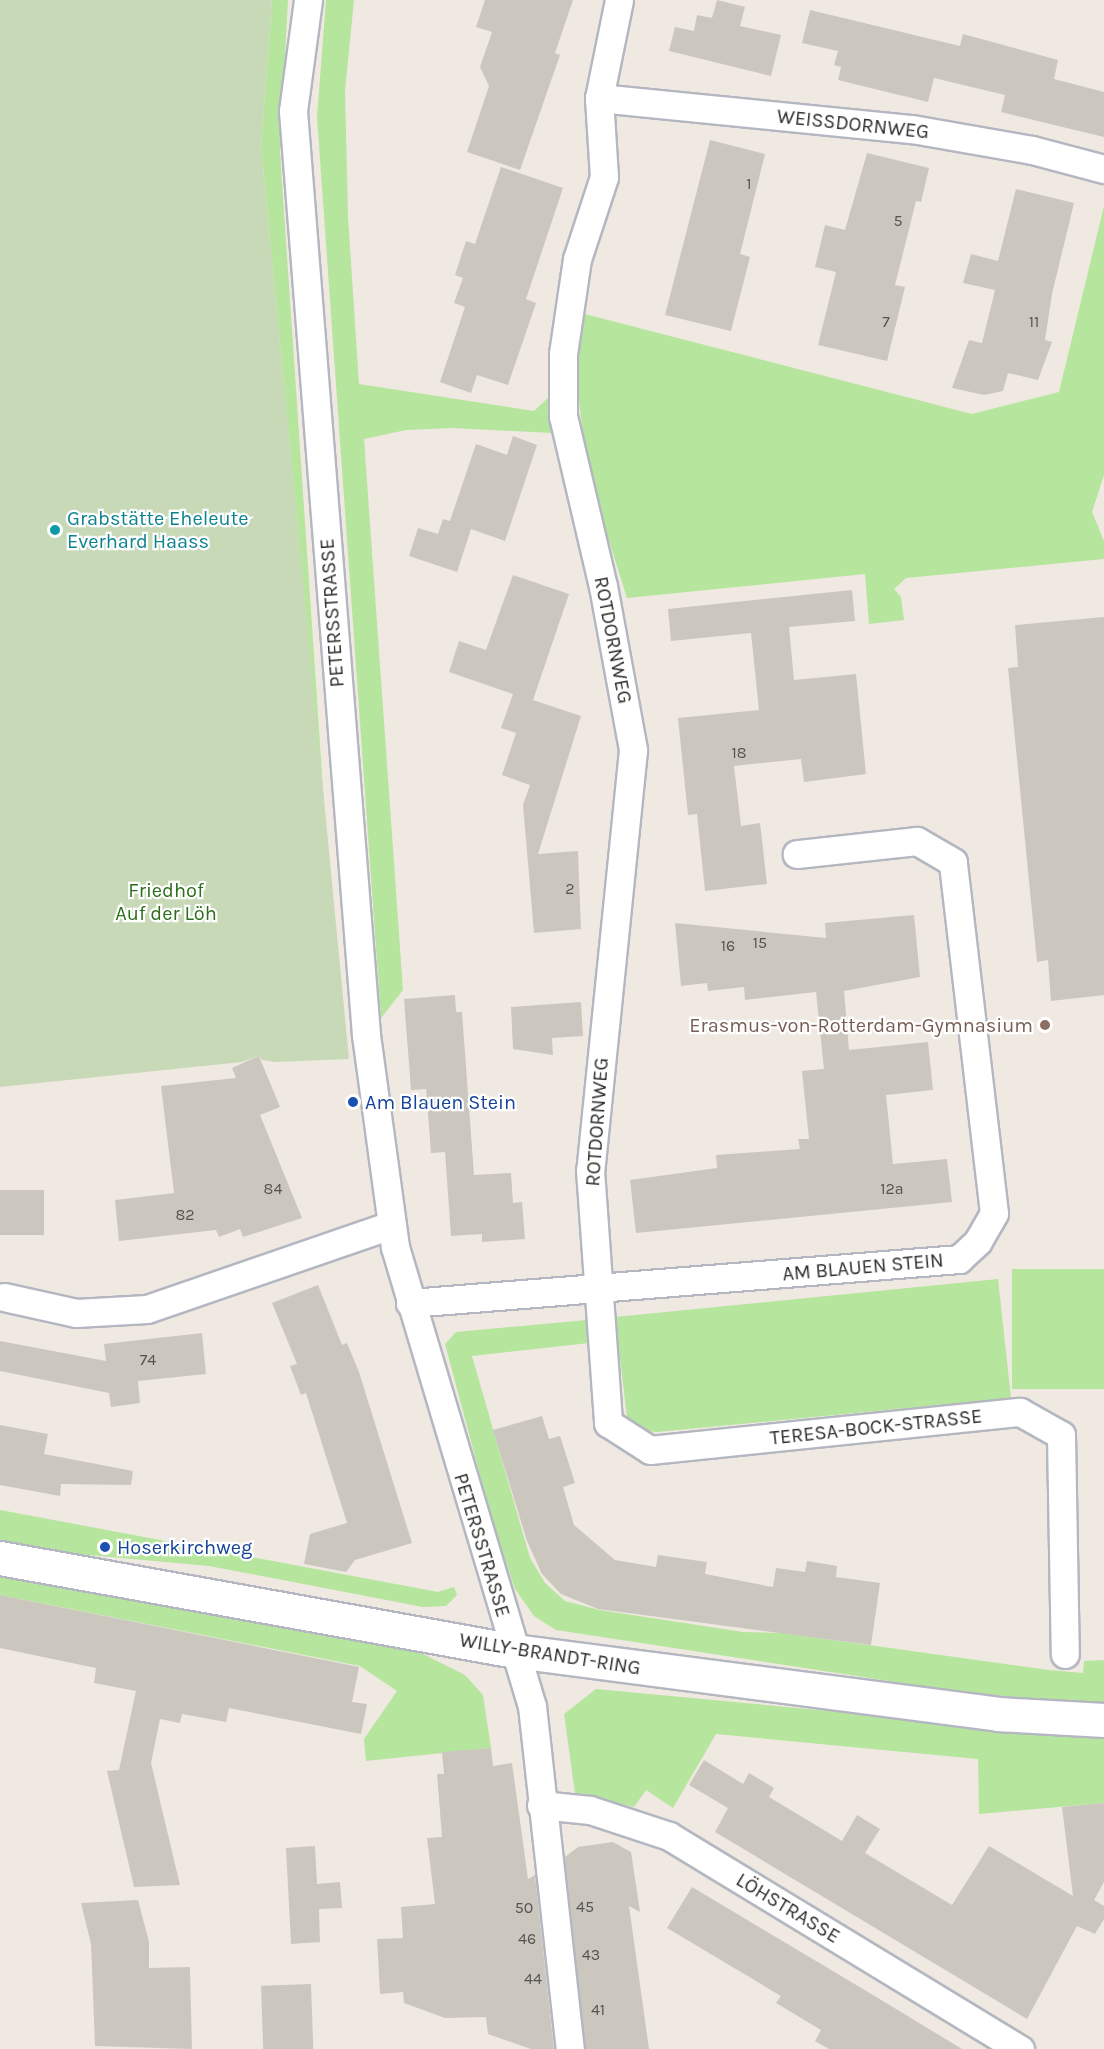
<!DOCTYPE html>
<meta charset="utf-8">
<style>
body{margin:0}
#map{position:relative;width:1104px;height:2049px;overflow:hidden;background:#efe9e1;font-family:Karla,sans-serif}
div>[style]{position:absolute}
.green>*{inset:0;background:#b6e59e;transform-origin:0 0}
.cemetery>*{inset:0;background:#c8d9b8}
.building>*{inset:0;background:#cbc7bf;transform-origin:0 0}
.roads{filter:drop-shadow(2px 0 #b4b7c1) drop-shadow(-2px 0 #b4b7c1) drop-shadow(0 2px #b4b7c1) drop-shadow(0 -2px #b4b7c1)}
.minor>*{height:27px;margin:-13.5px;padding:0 13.5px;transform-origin:13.5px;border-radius:13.5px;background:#fff}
.secondary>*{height:33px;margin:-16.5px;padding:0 16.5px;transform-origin:16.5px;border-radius:16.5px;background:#fff}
.dots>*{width:16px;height:16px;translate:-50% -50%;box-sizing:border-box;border:3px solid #fff;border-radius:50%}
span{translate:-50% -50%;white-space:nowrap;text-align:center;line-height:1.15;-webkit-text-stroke:4.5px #fff;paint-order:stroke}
.number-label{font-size:16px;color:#555452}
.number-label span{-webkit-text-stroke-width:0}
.street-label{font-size:20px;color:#2e2e2e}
.culture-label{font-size:20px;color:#0d838f}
.left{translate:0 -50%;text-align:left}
.park-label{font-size:20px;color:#2c6e1b}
.education-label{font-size:20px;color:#785e54}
.right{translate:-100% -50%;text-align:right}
.transit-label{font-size:20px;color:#164399}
</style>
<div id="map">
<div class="green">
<div style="clip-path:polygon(272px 0,288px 0,280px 152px,324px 804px,261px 146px)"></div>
<div style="clip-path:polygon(326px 0,354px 0,345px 91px,348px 217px,359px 384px,534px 411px,550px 396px,552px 433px,452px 428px,406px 430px,364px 439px,403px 990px,381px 1018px,317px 117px)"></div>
<div style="clip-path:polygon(1104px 206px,1104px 475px,1092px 512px,1104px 541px,1104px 559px,906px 578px,894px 589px,901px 597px,904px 620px,869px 624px,865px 574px,627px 598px,595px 496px,583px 435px,576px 374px,577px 312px,972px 414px,1059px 392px)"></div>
<div style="left:1104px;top:1269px;width:120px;height:92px;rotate:90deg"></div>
<div style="clip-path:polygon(998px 1279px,1011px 1398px,657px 1432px,646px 1431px,627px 1417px,615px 1317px)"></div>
<div style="clip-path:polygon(587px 1320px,589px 1343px,472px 1356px,530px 1558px,545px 1583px,565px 1601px,600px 1610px,743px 1632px,782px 1633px,1049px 1670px,1083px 1673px,1084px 1661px,1104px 1660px,1104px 1705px,961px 1692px,556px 1630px,534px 1616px,515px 1589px,492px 1520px,445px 1344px,456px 1332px)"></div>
<div style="clip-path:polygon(0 1510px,438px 1592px,454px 1587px,457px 1595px,446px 1606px,423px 1607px,209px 1566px,78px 1554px,0 1540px)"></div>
<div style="clip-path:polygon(0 1574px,411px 1648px,465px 1675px,483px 1695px,491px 1748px,366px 1761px,364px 1739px,397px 1691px,360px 1666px,0 1595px)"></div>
<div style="clip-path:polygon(596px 1689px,1104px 1737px,1104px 1803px,979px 1814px,978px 1759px,716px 1734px,673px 1808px,646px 1790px,634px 1807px,575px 1793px,564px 1714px)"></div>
</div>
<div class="cemetery">
<div style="clip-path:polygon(0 0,272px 0,261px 146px,349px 1059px,276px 1062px,262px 1060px,259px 1056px,242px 1062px,0 1087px)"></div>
</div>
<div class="building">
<div style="clip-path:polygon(485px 0,573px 0,555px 53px,560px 55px,520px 170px,467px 152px,489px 86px,480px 67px,492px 32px,476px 27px)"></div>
<div style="clip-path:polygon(717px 0,745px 7px,740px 26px,781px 35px,771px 76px,669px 51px,675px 27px,694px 31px,697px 15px,712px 18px)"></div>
<div style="clip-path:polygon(810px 10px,960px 46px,963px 34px,1058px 60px,1054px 79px,1104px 92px,1104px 137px,1001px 112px,1005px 95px,934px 78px,928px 102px,838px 80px,841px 67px,834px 65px,838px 51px,802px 43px)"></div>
<div style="clip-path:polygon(710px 140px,765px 154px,740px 254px,750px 257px,731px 331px,665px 315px)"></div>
<div style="clip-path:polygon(867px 153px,929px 168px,921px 202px,916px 201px,895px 285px,905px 287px,887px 361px,818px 345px,836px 272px,815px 267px,825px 225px,845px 230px)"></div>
<div style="clip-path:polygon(501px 167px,563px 188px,526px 299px,536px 303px,508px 385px,477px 375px,471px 393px,440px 382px,465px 307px,454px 303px,463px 278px,455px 275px,466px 241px,475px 244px)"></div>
<div style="clip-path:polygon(1016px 189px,1074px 203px,1052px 294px,1045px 340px,1052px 342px,1038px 380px,1008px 373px,1003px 391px,984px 395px,952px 388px,969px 340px,982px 343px,995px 290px,963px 283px,971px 254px,998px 261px)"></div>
<div style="clip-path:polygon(513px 436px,537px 445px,505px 541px,471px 529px,457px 572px,409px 556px,418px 528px,438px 534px,443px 519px,450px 521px,476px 444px,507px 455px)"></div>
<div style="clip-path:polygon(513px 575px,569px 594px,533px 700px,581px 716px,538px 854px,578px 851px,581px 929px,534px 933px,523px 805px,530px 785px,502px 775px,516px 733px,501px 728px,513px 694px,449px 672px,459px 641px,486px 650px)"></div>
<div style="clip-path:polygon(852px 590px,855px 621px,789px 627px,794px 680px,856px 674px,866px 774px,804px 782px,801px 759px,734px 766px,741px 826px,760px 823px,767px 884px,705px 891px,697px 814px,688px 815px,678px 718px,759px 710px,751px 633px,671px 641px,668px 609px)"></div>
<div style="clip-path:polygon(1104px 617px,1104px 995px,1051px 1001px,1048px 960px,1037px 962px,1008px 668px,1018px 667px,1015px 625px)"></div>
<div style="clip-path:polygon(914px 915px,920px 977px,844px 991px,849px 1050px,928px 1042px,933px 1090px,886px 1095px,893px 1164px,947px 1159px,952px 1202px,636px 1233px,630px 1180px,717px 1168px,716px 1155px,800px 1149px,798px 1139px,809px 1139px,802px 1071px,824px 1069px,816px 992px,745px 1000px,744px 987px,708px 991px,707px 983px,681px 986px,675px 923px,826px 938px,825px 923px)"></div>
<div style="clip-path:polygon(455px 995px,456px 1012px,462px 1012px,474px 1175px,511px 1173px,513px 1203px,522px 1202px,525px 1239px,482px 1242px,482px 1234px,451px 1236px,445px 1152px,431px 1153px,426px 1089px,411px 1090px,404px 999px)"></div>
<div style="clip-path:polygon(581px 1002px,583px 1036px,552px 1038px,553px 1055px,513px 1049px,511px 1007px)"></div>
<div style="clip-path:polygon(259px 1056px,280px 1107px,260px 1115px,302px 1218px,243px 1237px,240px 1229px,219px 1237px,216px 1230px,119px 1241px,115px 1200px,174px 1193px,161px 1086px,236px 1078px,232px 1068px)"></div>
<div style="left:0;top:1190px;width:44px;height:45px"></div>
<div style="clip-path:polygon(318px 1285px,342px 1345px,347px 1343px,359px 1372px,412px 1543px,355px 1560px,346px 1572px,304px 1564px,310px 1534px,347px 1523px,306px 1393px,301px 1395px,290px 1366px,297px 1364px,272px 1303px)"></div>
<div style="clip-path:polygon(202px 1333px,206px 1374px,138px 1381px,140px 1403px,111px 1407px,109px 1393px,0 1371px,0 1341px,106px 1361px,104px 1344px)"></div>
<div style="clip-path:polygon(542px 1416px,549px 1439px,560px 1436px,575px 1483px,563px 1487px,574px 1525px,615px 1560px,656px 1567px,658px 1555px,707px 1562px,705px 1574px,773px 1587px,776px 1568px,805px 1572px,807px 1561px,837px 1566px,836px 1577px,880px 1583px,871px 1645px,598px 1609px,561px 1594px,542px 1574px,527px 1541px,493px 1430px)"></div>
<div style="clip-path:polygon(0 1425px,48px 1434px,44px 1454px,133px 1471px,131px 1485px,61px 1484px,60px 1496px,0 1485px)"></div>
<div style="clip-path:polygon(0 1595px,359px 1667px,352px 1702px,367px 1704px,361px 1734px,229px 1708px,226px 1722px,182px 1714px,180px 1723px,160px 1719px,151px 1763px,180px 1885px,134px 1887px,107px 1771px,119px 1770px,136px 1691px,94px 1683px,96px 1668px,0 1648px)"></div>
<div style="clip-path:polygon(491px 1748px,493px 1766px,512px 1763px,528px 1879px,535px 1875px,554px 2049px,531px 2049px,488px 2034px,486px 2017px,445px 2018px,404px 2003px,403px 1992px,380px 1994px,377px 1939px,403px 1938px,401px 1907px,435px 1904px,427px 1838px,442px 1837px,437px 1774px,444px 1774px,442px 1752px)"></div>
<div style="clip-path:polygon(704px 1760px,743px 1784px,749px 1773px,774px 1788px,769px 1797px,842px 1841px,857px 1815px,880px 1829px,865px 1853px,952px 1905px,989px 1846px,1073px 1896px,1062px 1807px,1104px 1803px,1104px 1882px,1094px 1900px,1104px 1906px,1104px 1919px,1095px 1934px,1077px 1926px,1027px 2019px,715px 1832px,728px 1808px,689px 1785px)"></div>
<div style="clip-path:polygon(613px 1842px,631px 1852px,640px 1912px,629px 1906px,649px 2049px,585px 2049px,565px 1857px,578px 1847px)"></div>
<div style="clip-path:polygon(315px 1846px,317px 1884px,340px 1882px,342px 1908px,319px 1909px,320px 1942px,291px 1944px,286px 1848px)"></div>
<div style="clip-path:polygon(692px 1887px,873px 1995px,962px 2049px,829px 2049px,815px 2041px,821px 2030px,776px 2003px,781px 1996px,667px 1928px)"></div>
<div style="clip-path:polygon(138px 1900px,149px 1942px,149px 1968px,190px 1967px,192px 2049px,95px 2046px,91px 1944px,81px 1903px)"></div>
<div style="left:311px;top:1984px;width:65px;height:50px;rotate:88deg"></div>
</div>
<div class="roads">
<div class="minor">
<div style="left:308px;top:0;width:112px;rotate:97.7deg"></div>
<div style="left:293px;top:111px;width:927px;rotate:85.48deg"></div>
<div style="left:366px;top:1035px;width:214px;rotate:82.2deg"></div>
<div style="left:395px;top:1247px;width:479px;rotate:73.4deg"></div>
<div style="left:532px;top:1706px;width:345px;rotate:83.7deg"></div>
<div style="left:619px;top:0;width:100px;rotate:101.5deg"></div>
<div style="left:599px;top:98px;width:79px;rotate:86.4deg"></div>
<div style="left:604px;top:177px;width:86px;rotate:108.2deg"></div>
<div style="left:577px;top:259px;width:96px;rotate:98.4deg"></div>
<div style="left:563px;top:354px;width:62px;rotate:90deg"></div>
<div style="left:563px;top:416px;width:175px;rotate:76.8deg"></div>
<div style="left:603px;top:586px;width:167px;rotate:79.6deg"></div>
<div style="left:633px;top:750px;width:422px;rotate:95.8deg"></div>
<div style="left:590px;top:1170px;width:254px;rotate:85.9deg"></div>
<div style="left:608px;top:1423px;width:50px;rotate:32.7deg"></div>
<div style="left:650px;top:1450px;width:372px;rotate:-5.9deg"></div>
<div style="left:1020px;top:1412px;width:47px;rotate:29.3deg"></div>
<div style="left:1061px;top:1435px;width:219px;rotate:89deg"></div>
<div style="left:599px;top:98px;width:315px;rotate:5.7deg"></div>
<div style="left:912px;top:129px;width:122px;rotate:9.9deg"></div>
<div style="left:1032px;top:150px;width:74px;rotate:14.8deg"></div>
<div style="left:4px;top:1297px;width:74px;rotate:12.5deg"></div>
<div style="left:76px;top:1313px;width:71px;rotate:-3.2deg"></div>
<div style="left:147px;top:1309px;width:258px;rotate:-19deg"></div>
<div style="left:410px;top:1303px;width:551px;rotate:-4.58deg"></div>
<div style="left:959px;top:1259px;width:26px;rotate:-43deg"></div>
<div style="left:978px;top:1241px;width:32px;rotate:-60deg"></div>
<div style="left:994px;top:1213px;width:353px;rotate:-96.7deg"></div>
<div style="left:953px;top:862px;width:42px;rotate:-149.7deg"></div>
<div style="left:917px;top:841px;width:121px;rotate:173.8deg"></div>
<div style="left:541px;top:1805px;width:49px;rotate:5.8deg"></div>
<div style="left:590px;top:1810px;width:83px;rotate:18.2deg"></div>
<div style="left:669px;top:1836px;width:411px;rotate:31.3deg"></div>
</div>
<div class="secondary">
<div style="left:0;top:1558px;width:523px;rotate:10.24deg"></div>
<div style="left:515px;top:1651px;width:486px;rotate:7.4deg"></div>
<div style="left:997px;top:1714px;width:107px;rotate:3.2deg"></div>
</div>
</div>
<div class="dots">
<div style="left:55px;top:530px;background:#0f9aa8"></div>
<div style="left:1045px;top:1025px;background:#8d6e63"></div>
<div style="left:353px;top:1102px;background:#1a4fb4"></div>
<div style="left:105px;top:1547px;background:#1a4fb4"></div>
</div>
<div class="number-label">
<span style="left:749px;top:184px">1</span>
<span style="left:898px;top:221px">5</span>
<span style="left:886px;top:322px">7</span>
<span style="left:1034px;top:322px">11</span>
<span style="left:739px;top:753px">18</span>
<span style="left:570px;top:889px">2</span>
<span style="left:760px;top:943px">15</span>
<span style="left:728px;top:946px">16</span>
<span style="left:273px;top:1189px">84</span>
<span style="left:892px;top:1189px">12a</span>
<span style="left:185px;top:1215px">82</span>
<span style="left:148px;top:1360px">74</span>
<span style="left:585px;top:1907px">45</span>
<span style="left:524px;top:1908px">50</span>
<span style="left:527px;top:1939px">46</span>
<span style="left:591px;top:1955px">43</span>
<span style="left:533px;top:1979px">44</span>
<span style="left:598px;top:2010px">41</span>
</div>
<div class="street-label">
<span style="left:853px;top:124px;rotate:6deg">WEISSDORNWEG</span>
<span style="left:332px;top:613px;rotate:-94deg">PETERSSTRASSE</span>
<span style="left:613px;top:640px;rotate:79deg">ROTDORNWEG</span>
<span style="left:597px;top:1122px;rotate:-86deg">ROTDORNWEG</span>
<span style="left:863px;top:1267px;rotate:-5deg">AM BLAUEN STEIN</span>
<span style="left:876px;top:1427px;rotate:-6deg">TERESA-BOCK-STRASSE</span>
<span style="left:482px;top:1545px;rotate:73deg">PETERSSTRASSE</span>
<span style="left:550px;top:1654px;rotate:9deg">WILLY-BRANDT-RING</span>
<span style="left:788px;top:1908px;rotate:31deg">LÖHSTRASSE</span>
</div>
<div class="culture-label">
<span class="left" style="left:67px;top:530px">Grabstätte Eheleute<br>Everhard Haass</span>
</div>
<div class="park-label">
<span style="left:166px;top:902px">Friedhof<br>Auf der Löh</span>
</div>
<div class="education-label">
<span class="right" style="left:1033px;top:1025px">Erasmus-von-Rotterdam-Gymnasium</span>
</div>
<div class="transit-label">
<span class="left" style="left:365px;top:1102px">Am Blauen Stein</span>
<span class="left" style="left:117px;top:1547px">Hoserkirchweg</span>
</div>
</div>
